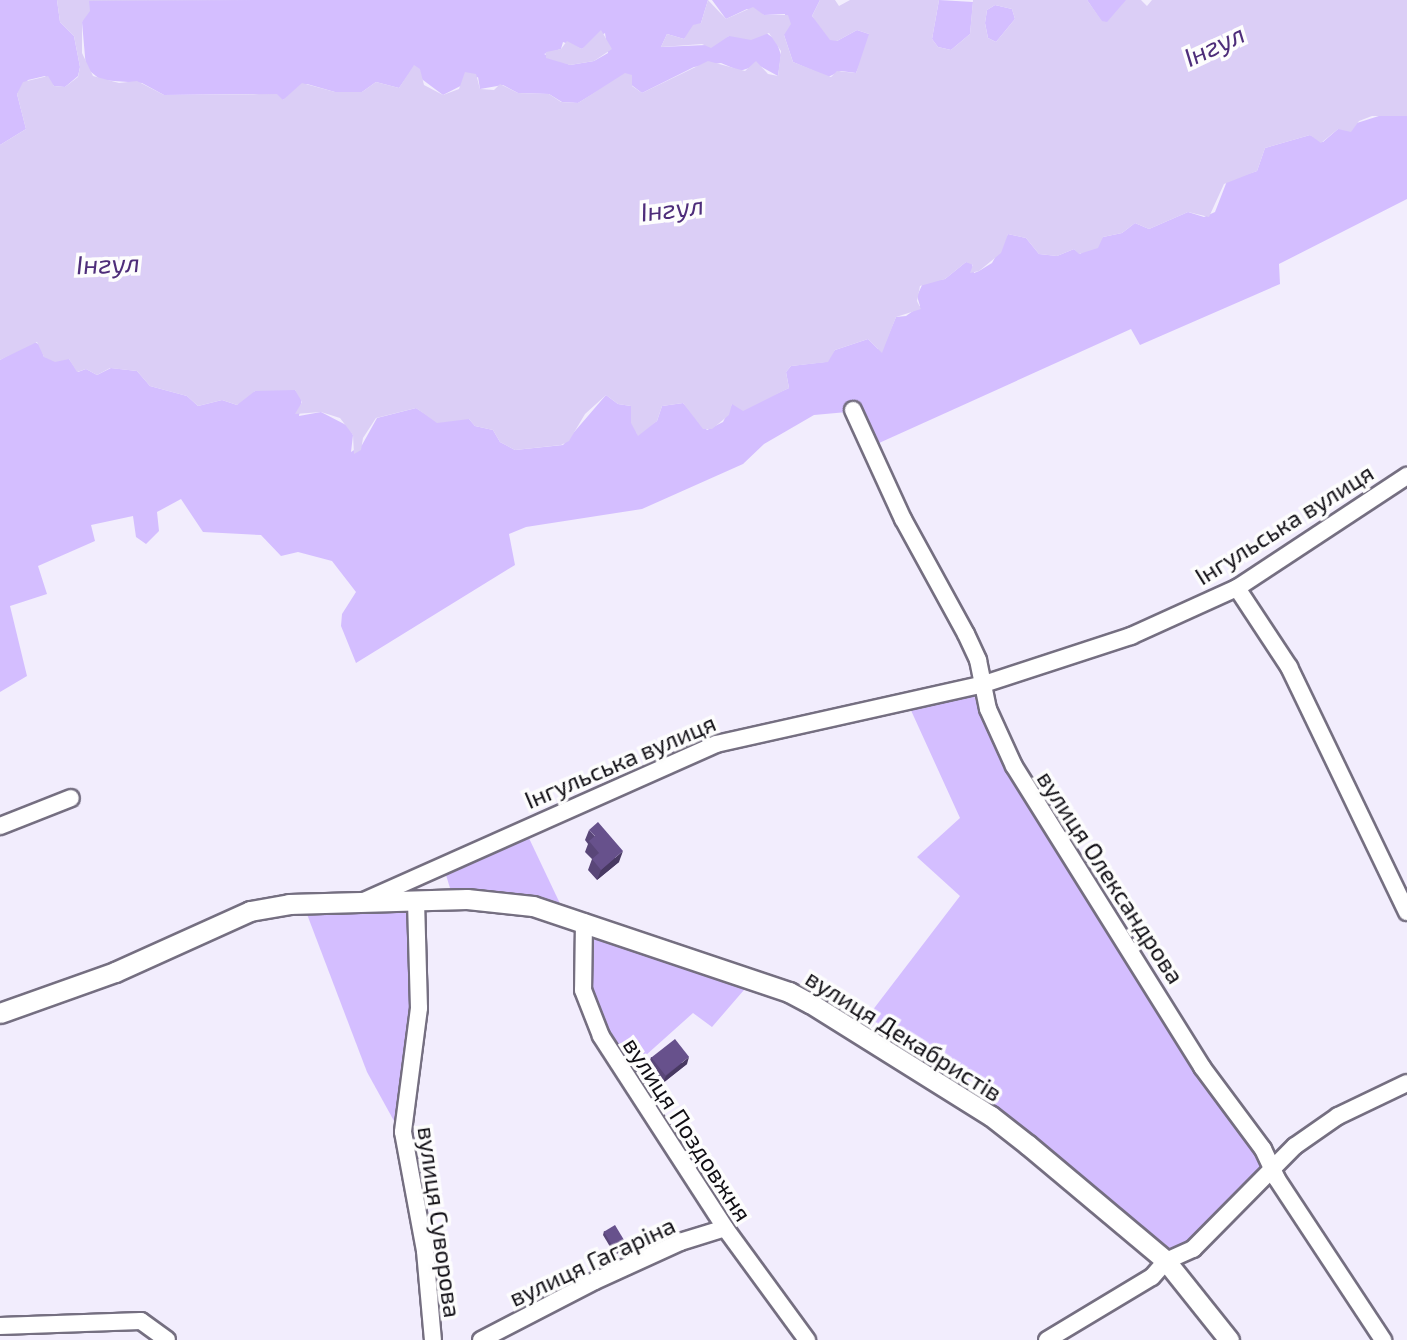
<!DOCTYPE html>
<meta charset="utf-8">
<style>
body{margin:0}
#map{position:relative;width:1407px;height:1340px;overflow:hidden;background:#f2edfd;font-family:"Exo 2",sans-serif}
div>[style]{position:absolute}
.green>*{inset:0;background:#d4beff}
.water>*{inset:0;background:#dbcef6}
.roads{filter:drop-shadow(2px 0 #756f81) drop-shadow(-2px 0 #756f81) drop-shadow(0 2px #756f81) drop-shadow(0 -2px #756f81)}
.minor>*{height:16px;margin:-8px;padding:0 8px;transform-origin:8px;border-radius:8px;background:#fff}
.tertiary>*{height:19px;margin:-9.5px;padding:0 9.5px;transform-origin:9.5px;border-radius:9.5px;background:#fff}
.wall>*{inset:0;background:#594678}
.shaded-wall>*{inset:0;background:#483962}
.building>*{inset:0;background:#67518c;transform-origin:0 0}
span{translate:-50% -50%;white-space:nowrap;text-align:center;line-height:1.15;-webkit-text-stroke:7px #fdfdfd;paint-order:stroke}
.street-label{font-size:24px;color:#100e14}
.water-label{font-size:26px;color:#4e2d7a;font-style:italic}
</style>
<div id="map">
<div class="green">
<div style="clip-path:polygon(0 0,57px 0,60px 22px,74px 36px,80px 67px,78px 76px,65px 87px,54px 86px,45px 76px,28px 80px,17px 94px,26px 129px,0 145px)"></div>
<div style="clip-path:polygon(evenodd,89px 0,708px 0,701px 23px,684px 39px,667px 34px,661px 47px,706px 45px,729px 36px,765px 32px,776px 40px,781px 55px,778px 76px,758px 65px,740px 71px,721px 63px,694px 67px,642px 93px,621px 77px,578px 103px,562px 102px,549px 94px,518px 93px,503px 85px,480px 89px,478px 77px,443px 95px,411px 71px,399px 88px,376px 82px,362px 92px,335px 92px,307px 84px,283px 100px,254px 94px,164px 95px,142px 83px,101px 80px,86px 68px,82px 22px,89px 0,605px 33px,608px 53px,594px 61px,570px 65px,544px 54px,561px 49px,563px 42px,582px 49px,605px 33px)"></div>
<div style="clip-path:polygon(712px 0,820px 0,812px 16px,828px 33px,837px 41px,857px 30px,869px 34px,870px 40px,856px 73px,841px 71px,828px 77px,793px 62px,784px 35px,785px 14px,764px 15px,747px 9px,726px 19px)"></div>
<div style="clip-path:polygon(939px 0,973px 2px,970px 34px,951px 50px,938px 47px,932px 39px)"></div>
<div style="clip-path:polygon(1087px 0,1126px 0,1126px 3px,1108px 22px,1102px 22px)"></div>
<div style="clip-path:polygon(995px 5px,1012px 9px,1015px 19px,996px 42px,988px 38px,985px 23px,987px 10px)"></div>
<div style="clip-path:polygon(1382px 115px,1407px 116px,1407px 199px,1279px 264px,1280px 284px,1140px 345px,1131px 329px,868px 448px,847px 412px,814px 415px,764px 444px,743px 464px,642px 509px,526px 527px,509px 534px,515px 565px,356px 663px,341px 626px,342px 614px,356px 592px,332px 561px,298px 552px,281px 556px,261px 535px,203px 532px,181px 499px,157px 512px,159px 531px,146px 544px,136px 537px,133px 516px,91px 525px,95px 541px,38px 566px,47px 594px,10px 606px,27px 676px,0 692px,0 360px,33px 341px,40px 345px,44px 357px,69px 359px,78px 372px,86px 369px,97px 375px,111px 368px,137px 371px,150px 386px,187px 396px,198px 406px,222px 400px,237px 405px,244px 395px,258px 390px,295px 390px,302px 398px,299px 416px,321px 412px,348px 426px,353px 435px,351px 452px,362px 445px,377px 418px,416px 408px,433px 419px,469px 419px,475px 426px,493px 430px,500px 442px,515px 450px,563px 445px,606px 395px,618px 404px,631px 406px,637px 434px,657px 421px,662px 406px,683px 403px,707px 430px,723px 422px,732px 404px,753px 404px,789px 388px,786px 372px,791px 366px,825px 362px,835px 350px,868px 339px,878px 349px,883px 348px,896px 317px,906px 316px,920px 306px,917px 296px,923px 283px,945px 279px,966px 262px,972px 263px,974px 273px,979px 271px,992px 263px,1008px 234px,1026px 238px,1039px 254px,1057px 256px,1074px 249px,1080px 254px,1103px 237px,1122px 233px,1135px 223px,1149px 229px,1188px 212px,1204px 217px,1215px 212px,1227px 181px,1257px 171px,1265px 148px,1310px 135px,1323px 142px,1338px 129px)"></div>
<div style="clip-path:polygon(970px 694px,981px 702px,1261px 1151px,1265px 1168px,1203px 1237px,1179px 1249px,1167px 1250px,859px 1028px,960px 896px,917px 857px,960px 818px,909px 706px)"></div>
<div style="clip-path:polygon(527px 834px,564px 912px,450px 888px,446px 875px,450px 870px)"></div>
<div style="clip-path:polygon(305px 909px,404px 909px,410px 916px,418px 959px,399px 1130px,367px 1072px)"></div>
<div style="clip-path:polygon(589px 931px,750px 983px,712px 1027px,693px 1013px,626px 1073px,590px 1005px)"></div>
</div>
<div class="water">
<div style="clip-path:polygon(evenodd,57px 0,89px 0,90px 11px,82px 22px,82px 53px,93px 76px,119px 83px,137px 81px,164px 95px,277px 94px,283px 100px,302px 83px,335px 92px,362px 92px,376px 82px,399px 88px,414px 65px,420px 69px,424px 85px,443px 95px,459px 89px,465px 72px,476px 74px,480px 89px,494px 90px,500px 84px,518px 93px,549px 94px,561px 102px,578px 103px,625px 73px,632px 75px,632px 86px,642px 93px,708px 61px,745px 71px,756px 61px,768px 74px,778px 76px,781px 51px,769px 33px,751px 40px,729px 36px,711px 48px,702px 44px,661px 47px,667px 34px,684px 39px,693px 25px,701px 23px,708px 0,726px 19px,753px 7px,764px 15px,788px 15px,791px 24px,784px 35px,793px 62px,831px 77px,837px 71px,856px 73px,869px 34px,857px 30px,837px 41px,830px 40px,812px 16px,820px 0,835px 0,839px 6px,850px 0,939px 0,932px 39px,938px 47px,951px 50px,970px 34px,973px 0,1087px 0,1102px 21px,1107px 22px,1126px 0,1141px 0,1147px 6px,1152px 0,1407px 0,1407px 116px,1372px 116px,1359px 121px,1351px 132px,1338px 129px,1321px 143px,1310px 135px,1265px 148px,1257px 171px,1224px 184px,1209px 217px,1188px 212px,1149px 229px,1135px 223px,1122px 233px,1103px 237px,1098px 248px,1079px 254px,1074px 249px,1057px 256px,1039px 254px,1026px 238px,1008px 234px,1001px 253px,979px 271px,970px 273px,973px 265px,966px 262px,945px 279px,920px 286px,917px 301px,921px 309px,896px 317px,882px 353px,868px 339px,835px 350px,828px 362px,791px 366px,786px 372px,789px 388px,743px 411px,732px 404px,729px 415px,712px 429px,703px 429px,683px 403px,662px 406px,657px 421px,638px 436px,631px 423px,631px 406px,618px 404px,606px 395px,585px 414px,569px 441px,561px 445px,515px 450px,500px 442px,493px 430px,475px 426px,469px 419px,437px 423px,416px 408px,376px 418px,363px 438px,361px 450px,354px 454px,353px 435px,340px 418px,321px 412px,295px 414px,302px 402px,295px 390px,255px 391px,237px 405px,222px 400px,198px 406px,187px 396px,150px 386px,137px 371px,110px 368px,97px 375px,86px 369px,77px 372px,69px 359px,55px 362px,44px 357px,37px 342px,0 360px,0 145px,26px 129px,17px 94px,23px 82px,48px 76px,54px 86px,65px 87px,78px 77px,80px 67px,74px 36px,60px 22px,57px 0,995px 5px,1012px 9px,1015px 19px,996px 42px,988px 38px,985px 23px,987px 10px,995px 5px)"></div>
<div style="clip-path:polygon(601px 30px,612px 49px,594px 61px,570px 65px,546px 58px,546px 52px,561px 49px,567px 41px,582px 49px)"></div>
</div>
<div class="roads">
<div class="minor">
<div style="left:853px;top:410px;width:120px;rotate:65.4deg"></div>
<div style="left:903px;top:519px;width:131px;rotate:61.3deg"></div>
<div style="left:966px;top:634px;width:29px;rotate:65deg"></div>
<div style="left:978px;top:660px;width:50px;rotate:78.5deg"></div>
<div style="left:988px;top:709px;width:63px;rotate:65.5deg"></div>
<div style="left:1014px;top:766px;width:355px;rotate:58deg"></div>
<div style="left:1202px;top:1067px;width:102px;rotate:53.4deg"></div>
<div style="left:1263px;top:1149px;width:33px;rotate:65deg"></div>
<div style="left:1277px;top:1179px;width:193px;rotate:56.6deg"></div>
<div style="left:1237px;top:588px;width:95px;rotate:56.6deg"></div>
<div style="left:1289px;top:667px;width:272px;rotate:64.3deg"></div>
<div style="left:0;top:826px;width:76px;rotate:-21.5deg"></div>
<div style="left:366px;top:900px;width:383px;rotate:-24deg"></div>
<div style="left:716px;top:744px;width:275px;rotate:-12.6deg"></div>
<div style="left:984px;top:684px;width:155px;rotate:-18.1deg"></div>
<div style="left:1131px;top:636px;width:116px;rotate:-24.4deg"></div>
<div style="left:1237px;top:588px;width:204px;rotate:-33.4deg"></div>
<div style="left:416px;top:901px;width:107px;rotate:88.4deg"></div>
<div style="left:419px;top:1008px;width:125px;rotate:97.4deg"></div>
<div style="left:403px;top:1132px;width:121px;rotate:79.5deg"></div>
<div style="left:425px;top:1251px;width:89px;rotate:84.9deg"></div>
<div style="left:584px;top:922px;width:68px;rotate:90.8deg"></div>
<div style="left:583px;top:990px;width:49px;rotate:68.6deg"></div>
<div style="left:601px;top:1036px;width:229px;rotate:57.1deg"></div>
<div style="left:725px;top:1228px;width:139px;rotate:53.8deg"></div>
<div style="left:0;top:1326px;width:141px;rotate:-2deg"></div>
<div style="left:141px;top:1321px;width:32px;rotate:36deg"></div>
<div style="left:481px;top:1340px;width:128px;rotate:-27.4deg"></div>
<div style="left:595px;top:1281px;width:94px;rotate:-24.6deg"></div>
<div style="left:680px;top:1242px;width:47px;rotate:-17.3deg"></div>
<div style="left:1047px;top:1340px;width:122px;rotate:-31deg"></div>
<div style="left:1152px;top:1277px;width:21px;rotate:-49deg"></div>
<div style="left:1166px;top:1261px;width:30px;rotate:-24deg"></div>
<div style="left:1193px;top:1249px;width:145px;rotate:-45.3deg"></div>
<div style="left:1295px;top:1146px;width:52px;rotate:-34.9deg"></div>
<div style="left:1338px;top:1116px;width:76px;rotate:-25.6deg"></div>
</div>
<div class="tertiary">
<div style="left:0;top:1013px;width:122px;rotate:-19.6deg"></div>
<div style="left:115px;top:972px;width:148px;rotate:-24.3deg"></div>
<div style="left:250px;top:911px;width:40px;rotate:-10deg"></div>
<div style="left:289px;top:904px;width:178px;rotate:-1.6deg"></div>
<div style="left:467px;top:899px;width:66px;rotate:6.1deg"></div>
<div style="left:533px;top:906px;width:270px;rotate:18.6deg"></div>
<div style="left:789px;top:992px;width:24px;rotate:28deg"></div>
<div style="left:810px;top:1003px;width:213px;rotate:32deg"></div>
<div style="left:991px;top:1116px;width:47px;rotate:38.1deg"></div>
<div style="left:1028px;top:1145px;width:180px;rotate:40deg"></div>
<div style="left:1166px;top:1261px;width:101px;rotate:51.4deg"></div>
</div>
</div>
<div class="wall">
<div style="clip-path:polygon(589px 830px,619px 862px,597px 880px,588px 870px,592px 859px,585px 852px,588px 844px,585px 840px)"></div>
<div style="clip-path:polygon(651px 1057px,687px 1064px,663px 1083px,649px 1064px)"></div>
<div style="clip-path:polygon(604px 1231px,627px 1245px,626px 1248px,615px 1255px,603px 1235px)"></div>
</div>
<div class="shaded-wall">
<div style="clip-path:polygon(623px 851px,619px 862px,597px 880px,601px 870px)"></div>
<div style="clip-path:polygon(689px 1057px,687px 1064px,663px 1083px,666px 1076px)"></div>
<div style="clip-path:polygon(627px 1245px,626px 1248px,615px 1255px,616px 1251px)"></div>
</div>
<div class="building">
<div style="clip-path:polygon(598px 822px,623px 851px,601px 870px,592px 859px,599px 853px,589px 841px,595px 836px,589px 830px)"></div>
<div style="left:675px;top:1039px;width:23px;height:30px;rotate:52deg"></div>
<div style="left:615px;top:1225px;width:23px;height:13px;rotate:59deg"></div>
</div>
<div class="street-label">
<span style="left:1284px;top:524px;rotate:-32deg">Інгульська вулиця</span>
<span style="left:620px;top:761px;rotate:-23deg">Інгульська вулиця</span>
<span style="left:1111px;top:877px;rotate:57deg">вулиця Олександрова</span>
<span style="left:904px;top:1035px;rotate:32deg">вулиця Декабристів</span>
<span style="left:688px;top:1129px;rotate:57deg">вулиця Поздовжня</span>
<span style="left:440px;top:1222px;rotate:82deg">вулиця Суворова</span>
<span style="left:592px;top:1261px;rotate:-25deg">вулиця Гагаріна</span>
</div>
<div class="water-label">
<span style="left:1214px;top:45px;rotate:-25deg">Інгул</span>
<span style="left:672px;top:208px;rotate:-7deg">Інгул</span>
<span style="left:108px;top:263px;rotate:-2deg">Інгул</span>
</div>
</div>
